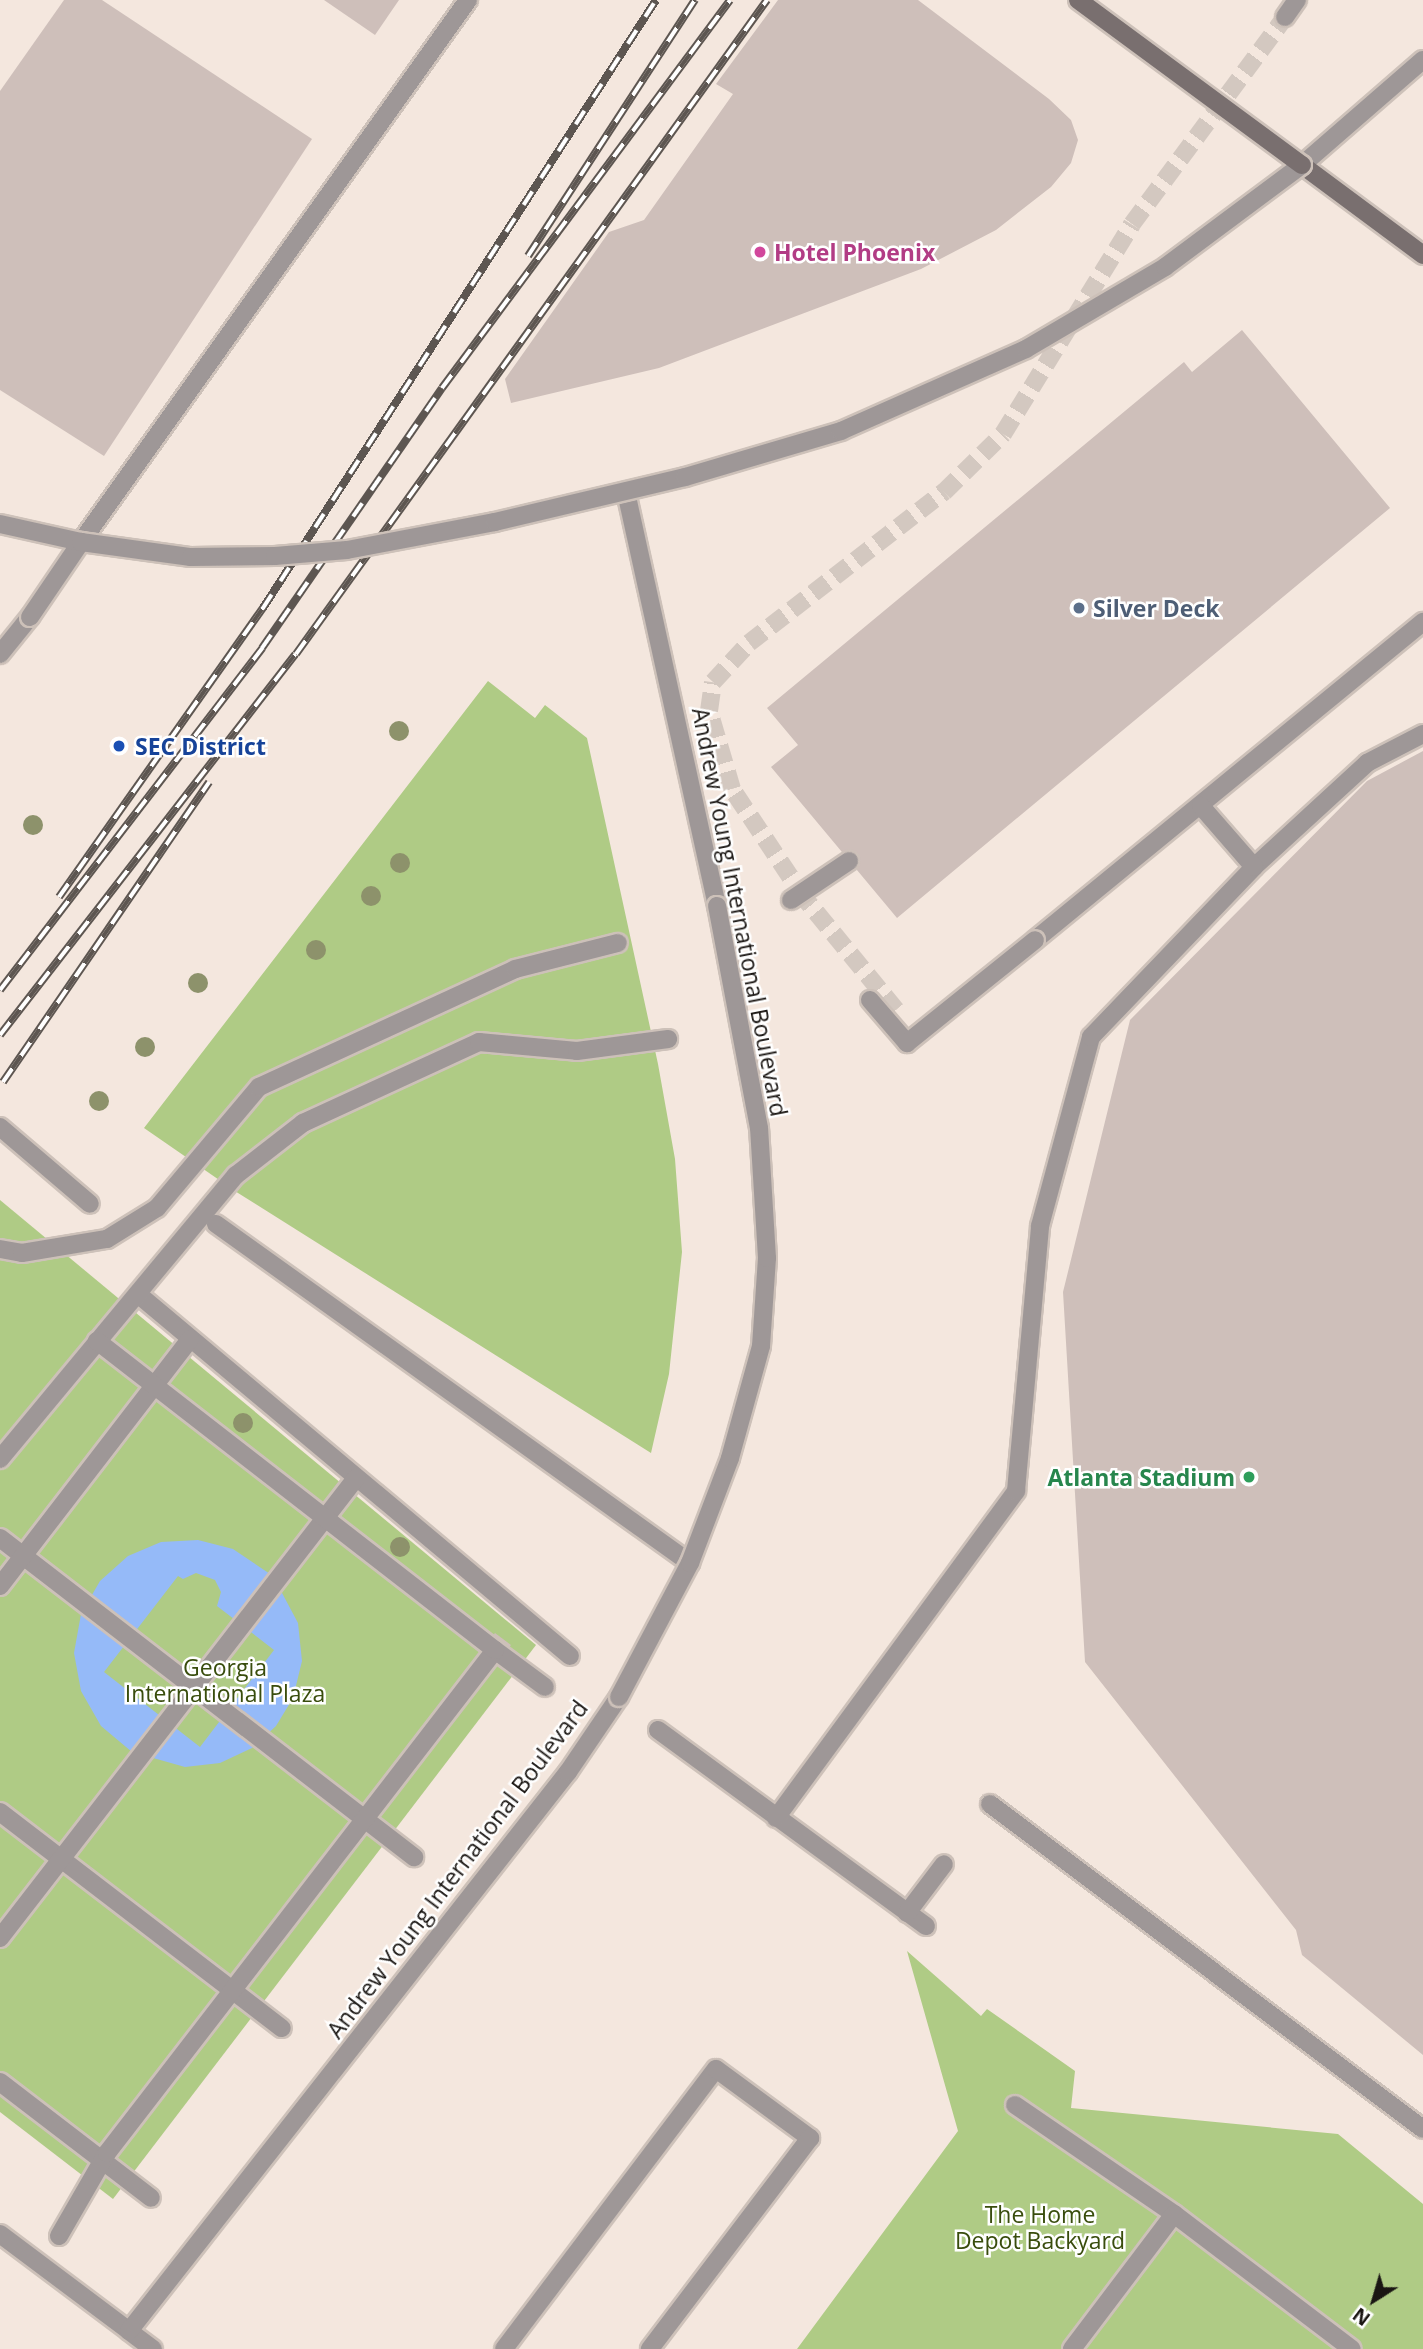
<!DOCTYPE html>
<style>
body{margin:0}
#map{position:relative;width:1423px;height:2349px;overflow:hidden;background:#f4e7de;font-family:"Open Sans",sans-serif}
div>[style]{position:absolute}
.green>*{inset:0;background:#afcb85}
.water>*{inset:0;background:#95baf8}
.building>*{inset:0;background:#cebfba;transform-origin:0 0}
.minor-tunnel>*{height:18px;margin-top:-9px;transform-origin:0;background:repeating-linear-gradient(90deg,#d3c8c0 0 18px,transparent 0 27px)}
.roads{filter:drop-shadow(2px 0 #cdc1b9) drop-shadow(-2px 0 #cdc1b9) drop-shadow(0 2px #cdc1b9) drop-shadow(0 -2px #cdc1b9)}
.service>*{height:18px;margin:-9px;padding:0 9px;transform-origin:9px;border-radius:9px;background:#9e9797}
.pedestrian>*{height:18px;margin:-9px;padding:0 9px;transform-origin:9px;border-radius:9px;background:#9e9797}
.minor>*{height:18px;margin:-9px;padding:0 9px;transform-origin:9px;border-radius:9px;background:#9e9797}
.tertiary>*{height:18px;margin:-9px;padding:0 9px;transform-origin:9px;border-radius:9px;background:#9e9797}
.secondary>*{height:18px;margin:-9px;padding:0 9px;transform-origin:9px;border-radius:9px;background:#796f6f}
.rail>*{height:8px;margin-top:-4px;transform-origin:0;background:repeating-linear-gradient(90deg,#fff 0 16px,#5d5651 0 32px);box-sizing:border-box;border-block:2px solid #5d5651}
.bridges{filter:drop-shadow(2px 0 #cdc1b9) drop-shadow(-2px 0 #cdc1b9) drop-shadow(0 2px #cdc1b9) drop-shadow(0 -2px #cdc1b9)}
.service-bridge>*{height:18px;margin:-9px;padding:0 9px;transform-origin:9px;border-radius:9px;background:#9e9797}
.pedestrian-bridge>*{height:18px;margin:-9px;padding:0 9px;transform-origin:9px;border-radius:9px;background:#9e9797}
.tertiary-bridge>*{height:18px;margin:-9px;padding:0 9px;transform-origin:9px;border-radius:9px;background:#9e9797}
.secondary-bridge>*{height:18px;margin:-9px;padding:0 9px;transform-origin:9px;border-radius:9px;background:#796f6f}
.trees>*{width:20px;height:20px;margin:-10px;border-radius:50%;background:#8d926b}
.dots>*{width:19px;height:19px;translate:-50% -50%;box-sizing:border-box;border:4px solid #fff;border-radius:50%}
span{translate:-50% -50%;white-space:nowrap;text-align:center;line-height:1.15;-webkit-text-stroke:5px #fff;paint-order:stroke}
.hotel-label{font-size:23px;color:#b23c85;font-weight:700}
.left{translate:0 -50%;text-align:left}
.service-label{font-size:23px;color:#4e5e75;font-weight:700}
.transit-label{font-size:23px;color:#164399;font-weight:700}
.street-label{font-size:23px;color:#1a1613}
.leisure-label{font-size:23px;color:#27864d;font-weight:700}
.right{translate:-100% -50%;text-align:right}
.park-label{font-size:23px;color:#394d0d}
.north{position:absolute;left:1339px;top:2265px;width:70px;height:70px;-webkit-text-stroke:5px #fff;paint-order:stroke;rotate:217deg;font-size:19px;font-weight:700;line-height:28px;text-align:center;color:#1a1613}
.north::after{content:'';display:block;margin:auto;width:24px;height:32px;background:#1a1613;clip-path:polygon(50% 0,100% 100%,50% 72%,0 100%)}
</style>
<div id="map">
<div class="green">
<div style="clip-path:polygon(488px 681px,535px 718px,545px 705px,587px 738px,658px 1064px,675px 1159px,682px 1252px,669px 1374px,651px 1453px,238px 1193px,144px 1128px)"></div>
<div style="clip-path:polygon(0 1200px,536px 1645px,113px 2199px,0 2112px)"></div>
<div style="clip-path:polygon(907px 1951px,981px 2016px,987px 2009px,1075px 2071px,1071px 2108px,1338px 2134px,1423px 2204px,1423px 2349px,797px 2349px,958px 2131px)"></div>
</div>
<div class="water">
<div style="clip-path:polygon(evenodd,198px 1540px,233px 1549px,273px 1576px,298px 1623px,302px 1661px,293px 1698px,276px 1726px,252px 1748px,220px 1763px,185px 1767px,132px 1752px,101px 1726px,81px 1691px,74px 1653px,81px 1614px,100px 1581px,128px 1556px,161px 1542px,198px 1540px,196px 1573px,215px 1580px,221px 1592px,217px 1606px,274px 1650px,200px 1747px,104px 1672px,178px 1576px,183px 1579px,196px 1573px)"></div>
</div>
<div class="building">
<div style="clip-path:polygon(64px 0,102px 0,312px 139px,104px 456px,0 390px,0 91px)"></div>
<div style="clip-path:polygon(324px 0,399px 0,375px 35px)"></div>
<div style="clip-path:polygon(778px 0,918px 0,1049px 99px,1071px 120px,1078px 140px,1071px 163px,1051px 187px,996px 230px,921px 269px,659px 368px,511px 403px,505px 379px,609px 232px,644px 220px,733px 94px,716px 84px)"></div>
<div style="clip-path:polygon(1242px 330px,1390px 508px,897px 918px,771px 767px,798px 745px,767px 708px,1184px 362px,1192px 372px)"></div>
<div style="clip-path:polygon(1423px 751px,1423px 2055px,1302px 1955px,1296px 1930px,1085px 1662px,1063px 1292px,1130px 1020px,1367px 781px)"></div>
<div style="left:495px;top:1633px;width:20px;height:21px;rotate:37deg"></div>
</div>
<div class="minor-tunnel">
<div style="left:896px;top:1010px;width:144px;rotate:-129.3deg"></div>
<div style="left:805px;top:899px;width:132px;rotate:-123.6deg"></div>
<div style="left:732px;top:789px;width:81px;rotate:-106.4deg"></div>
<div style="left:709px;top:711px;width:29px;rotate:-82deg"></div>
<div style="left:713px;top:682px;width:53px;rotate:-47.3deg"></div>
<div style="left:749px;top:643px;width:247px;rotate:-37.8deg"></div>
<div style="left:944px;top:492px;width:83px;rotate:-44.5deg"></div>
<div style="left:1003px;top:434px;width:246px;rotate:-58.4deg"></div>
<div style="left:1132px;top:224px;width:257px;rotate:-53.5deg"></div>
</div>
<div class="roads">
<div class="service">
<div style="left:81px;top:542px;width:666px;rotate:-54.47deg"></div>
<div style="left:0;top:654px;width:48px;rotate:-51deg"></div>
<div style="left:791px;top:900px;width:70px;rotate:-33.9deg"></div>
<div style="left:216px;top:1224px;width:583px;rotate:35.57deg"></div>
<div style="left:0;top:1249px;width:22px;rotate:10deg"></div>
<div style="left:22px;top:1253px;width:86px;rotate:-9.4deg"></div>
<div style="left:107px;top:1239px;width:59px;rotate:-31.8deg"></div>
<div style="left:157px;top:1208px;width:158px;rotate:-49.9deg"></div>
<div style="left:259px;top:1087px;width:282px;rotate:-24.7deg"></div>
<div style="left:515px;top:969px;width:106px;rotate:-14.2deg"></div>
<div style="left:129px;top:2331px;width:30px;rotate:37deg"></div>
<div style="left:504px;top:2349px;width:351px;rotate:-52.9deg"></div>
<div style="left:716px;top:2069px;width:117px;rotate:36.3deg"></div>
<div style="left:810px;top:2138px;width:265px;rotate:127.2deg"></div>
</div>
<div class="pedestrian">
<div style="left:1254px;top:867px;width:154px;rotate:-42.6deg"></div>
<div style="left:1367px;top:763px;width:63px;rotate:-27.4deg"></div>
<div style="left:1035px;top:940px;width:502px;rotate:-39.34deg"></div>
<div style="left:0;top:1127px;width:118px;rotate:40.5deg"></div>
<div style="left:139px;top:1295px;width:562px;rotate:39.95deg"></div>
<div style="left:0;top:1459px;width:369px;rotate:-50.3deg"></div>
<div style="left:236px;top:1175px;width:85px;rotate:-37.8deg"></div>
<div style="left:303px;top:1123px;width:194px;rotate:-24.7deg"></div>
<div style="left:479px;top:1042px;width:98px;rotate:5.2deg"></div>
<div style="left:577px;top:1051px;width:92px;rotate:-7.5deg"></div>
<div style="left:0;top:1538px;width:523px;rotate:37.62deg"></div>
<div style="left:0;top:1586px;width:312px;rotate:-52.4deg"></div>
<div style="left:495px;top:1650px;width:62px;rotate:36.5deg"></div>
<div style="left:658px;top:1730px;width:332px;rotate:36.2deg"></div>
<div style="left:990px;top:1804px;width:541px;rotate:36.89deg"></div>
<div style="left:0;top:1812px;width:355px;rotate:37.5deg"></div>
<div style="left:776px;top:1818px;width:406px;rotate:-53.7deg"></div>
<div style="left:1016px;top:1491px;width:266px;rotate:-84.8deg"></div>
<div style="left:1040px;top:1226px;width:196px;rotate:-74.9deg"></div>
<div style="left:1091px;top:1037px;width:236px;rotate:-46.2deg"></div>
<div style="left:1254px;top:867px;width:81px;rotate:-131deg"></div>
<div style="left:907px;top:1913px;width:61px;rotate:-52.9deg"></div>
<div style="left:0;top:1938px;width:582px;rotate:-52.26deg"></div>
<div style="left:0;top:2082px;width:190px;rotate:37.5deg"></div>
<div style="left:1015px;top:2105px;width:193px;rotate:34.4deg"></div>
<div style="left:1174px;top:2214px;width:223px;rotate:37.2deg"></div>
<div style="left:59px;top:2236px;width:96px;rotate:-60deg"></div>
<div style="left:107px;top:2153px;width:635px;rotate:-52.35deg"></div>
<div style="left:495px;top:1650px;width:504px;rotate:-142.17deg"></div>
<div style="left:1072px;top:2349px;width:169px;rotate:-52.9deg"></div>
</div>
<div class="minor">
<div style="left:1285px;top:17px;width:21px;rotate:-55deg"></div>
</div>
<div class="tertiary">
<div style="left:1302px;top:165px;width:160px;rotate:-41deg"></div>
<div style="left:626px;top:492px;width:424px;rotate:77.6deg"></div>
<div style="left:0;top:2234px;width:161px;rotate:36.9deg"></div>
<div style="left:129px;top:2331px;width:711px;rotate:-51.86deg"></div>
<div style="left:568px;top:1772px;width:91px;rotate:-55.8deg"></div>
</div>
<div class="secondary">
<div style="left:1302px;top:165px;width:151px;rotate:36.6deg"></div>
</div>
</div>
<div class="rail">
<div style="left:528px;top:256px;width:306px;rotate:-56.9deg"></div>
<div style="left:59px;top:897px;width:354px;rotate:-54.8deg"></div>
<div style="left:263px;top:608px;width:724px;rotate:-57.12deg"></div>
<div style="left:0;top:990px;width:431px;rotate:-52.5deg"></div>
<div style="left:262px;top:648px;width:316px;rotate:-55.3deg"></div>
<div style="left:442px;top:388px;width:483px;rotate:-53.4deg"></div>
<div style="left:0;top:1035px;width:482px;rotate:-52.2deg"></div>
<div style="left:296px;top:654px;width:806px;rotate:-54.24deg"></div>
<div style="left:3px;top:1082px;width:364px;rotate:-55.5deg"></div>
</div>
<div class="bridges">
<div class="service-bridge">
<div style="left:30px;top:617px;width:91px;rotate:-55.8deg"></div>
</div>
<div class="pedestrian-bridge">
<div style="left:870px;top:1000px;width:57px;rotate:49.3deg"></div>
<div style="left:907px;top:1043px;width:164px;rotate:-38.8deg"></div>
</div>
<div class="tertiary-bridge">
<div style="left:0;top:524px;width:83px;rotate:12.5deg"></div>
<div style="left:81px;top:542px;width:111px;rotate:7.8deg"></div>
<div style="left:191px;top:557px;width:84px;rotate:-0.7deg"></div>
<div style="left:275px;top:556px;width:72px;rotate:-4.8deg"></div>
<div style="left:347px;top:550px;width:151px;rotate:-10.7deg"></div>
<div style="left:495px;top:522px;width:195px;rotate:-13.3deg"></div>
<div style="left:685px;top:477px;width:163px;rotate:-16.4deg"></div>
<div style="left:841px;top:431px;width:202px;rotate:-23.9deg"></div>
<div style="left:1026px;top:349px;width:161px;rotate:-30.5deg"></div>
<div style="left:1165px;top:267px;width:171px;rotate:-36.7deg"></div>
<div style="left:619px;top:1697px;width:152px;rotate:-62.1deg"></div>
<div style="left:690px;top:1563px;width:112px;rotate:-69.1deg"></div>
<div style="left:730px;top:1458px;width:116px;rotate:-74.5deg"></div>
<div style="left:761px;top:1346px;width:88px;rotate:-86.1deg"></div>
<div style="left:767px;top:1258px;width:130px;rotate:-93.5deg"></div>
<div style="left:759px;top:1128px;width:226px;rotate:-100.7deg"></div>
</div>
<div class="secondary-bridge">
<div style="left:1078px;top:0;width:278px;rotate:36.4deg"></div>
</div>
</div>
<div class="trees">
<div style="left:399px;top:731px"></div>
<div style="left:33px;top:825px"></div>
<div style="left:400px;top:863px"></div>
<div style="left:371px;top:896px"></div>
<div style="left:316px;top:950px"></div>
<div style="left:198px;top:983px"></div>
<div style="left:145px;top:1047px"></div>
<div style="left:99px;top:1101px"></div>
<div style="left:243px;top:1423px"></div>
<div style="left:400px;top:1547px"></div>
</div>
<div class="dots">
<div style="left:760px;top:252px;background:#d1479c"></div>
<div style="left:1079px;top:608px;background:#5c6f8a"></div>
<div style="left:119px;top:746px;background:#1a4fb4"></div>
<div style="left:1249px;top:1477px;background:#2e9e5b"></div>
</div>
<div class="hotel-label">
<span class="left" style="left:774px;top:252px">Hotel Phoenix</span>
</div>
<div class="service-label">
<span class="left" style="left:1093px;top:608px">Silver Deck</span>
</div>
<div class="transit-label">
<span class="left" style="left:135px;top:746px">SEC District</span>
</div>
<div class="street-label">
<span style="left:740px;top:912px;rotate:79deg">Andrew Young International Boulevard</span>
<span style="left:457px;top:1869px;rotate:-53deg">Andrew Young International Boulevard</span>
</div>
<div class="leisure-label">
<span class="right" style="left:1235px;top:1477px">Atlanta Stadium</span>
</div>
<div class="park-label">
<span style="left:225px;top:1680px">Georgia<br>International Plaza</span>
<span style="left:1040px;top:2227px">The Home<br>Depot Backyard</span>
</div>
<div class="north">N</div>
</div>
